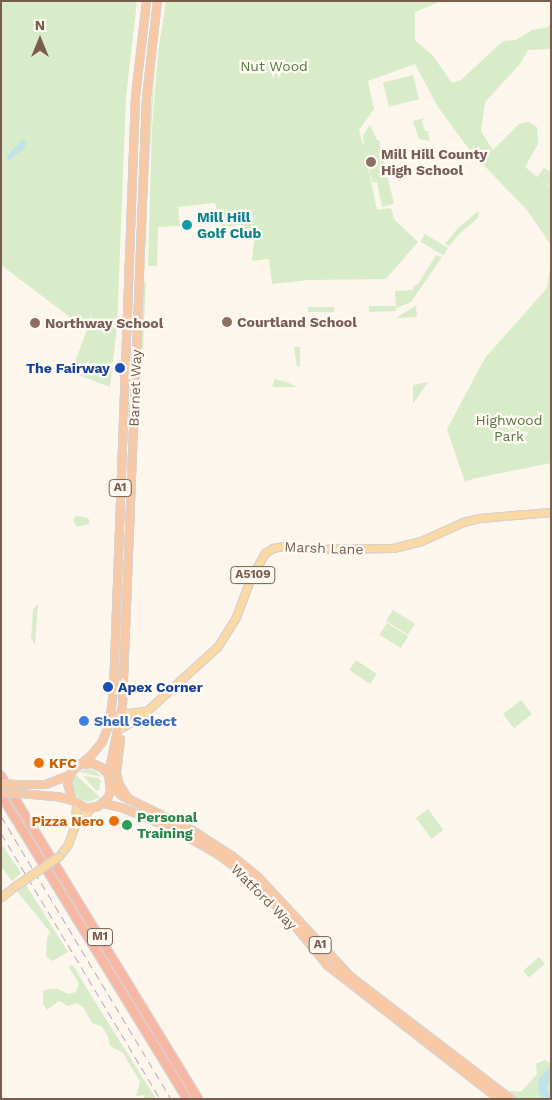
<!DOCTYPE html>
<style>
body{margin:0}
#map{position:relative;width:552px;height:1100px;overflow:hidden;background:#fdf6ec;font-family:"Work Sans",sans-serif}
div>[style]{position:absolute}
.green>*{inset:0;background:#d8ecc9;transform-origin:0 0}
.water>*{inset:0;background:#bfe3e8}
.river>*{height:9px;margin:-4.5px;padding:0 4.5px;transform-origin:4.5px;border-radius:4.5px;background:#bfe3e8}
.roads{filter:drop-shadow(1px 0 #dad1cd) drop-shadow(-1px 0 #dad1cd) drop-shadow(0 1px #dad1cd) drop-shadow(0 -1px #dad1cd)}
.primary>*{height:7px;margin:-3.5px;padding:0 3.5px;transform-origin:3.5px;border-radius:3.5px;background:#fbd9a5}
.trunk>*{height:7px;margin:-3.5px;padding:0 3.5px;transform-origin:3.5px;border-radius:3.5px;background:#f9c8a4}
.motorway>*{height:8px;margin:-4px;padding:0 4px;transform-origin:4px;border-radius:4px;background:#f7b7a3}
.rail>*{height:1px;margin-top:-0.5px;transform-origin:0;background:repeating-linear-gradient(90deg,#b9a8c9 0 8px,transparent 0 13px)}
.bridges{filter:drop-shadow(1px 0 #dad1cd) drop-shadow(-1px 0 #dad1cd) drop-shadow(0 1px #dad1cd) drop-shadow(0 -1px #dad1cd)}
.primary-bridge>*{height:7px;margin:-3.5px;padding:0 3.5px;transform-origin:3.5px;border-radius:3.5px;background:#fbd9a5}
.trunk-bridge>*{height:7px;margin:-3.5px;padding:0 3.5px;transform-origin:3.5px;border-radius:3.5px;background:#f9c8a4}
.dots>*{width:14px;height:14px;translate:-50% -50%;box-sizing:border-box;border:2px solid #fffaf3;border-radius:50%}
span{translate:-50% -50%;white-space:nowrap;text-align:center;line-height:1.15;-webkit-text-stroke:4.5px #fffaf3;paint-order:stroke}
.shield-label span{padding:1px 4px;background:#fffaf3;border:1px solid;border-radius:4px;-webkit-text-stroke-width:0}
.shield-label{font-size:12px;color:#7a5c4d;font-weight:700}
.park-label{font-size:14px;color:#537a41}
.education-label{font-size:14px;color:#785e54;font-weight:700}
.left{translate:0 -50%;text-align:left}
.culture-label{font-size:14px;color:#0d838f;font-weight:700}
.transit-label{font-size:14px;color:#164399;font-weight:700}
.right{translate:-100% -50%;text-align:right}
.street-label{font-size:14px;color:#7a5c4d}
.shop-label{font-size:14px;color:#366cbe;font-weight:700}
.food-label{font-size:14px;color:#c56008;font-weight:700}
.leisure-label{font-size:14px;color:#27864d;font-weight:700}
.frame{position:absolute;inset:0;border:2px solid #7a5c4d;pointer-events:none}
.north{position:absolute;left:15px;top:15px;width:50px;height:50px;-webkit-text-stroke:4px #fffaf3;paint-order:stroke;rotate:0deg;font-size:14px;font-weight:700;line-height:20px;text-align:center;color:#7a5c4d}
.north::after{content:'';display:block;margin:auto;width:18px;height:22px;background:#7a5c4d;clip-path:polygon(50% 0,100% 100%,50% 72%,0 100%)}
</style>
<div id="map">
<div class="green">
<div style="clip-path:polygon(1px 1px,137px 1px,126px 97px,117px 327px,110px 387px,71px 372px,87px 330px,1px 265px)"></div>
<div style="clip-path:polygon(166px 1px,442px 1px,415px 12px,415px 40px,433px 56px,452px 83px,461px 80px,503px 41px,516px 40px,532px 30px,548px 27px,551px 22px,551px 49px,528px 50px,520px 64px,485px 102px,481px 131px,493px 150px,519px 124px,528px 122px,537px 127px,538px 144px,525px 167px,537px 177px,544px 168px,551px 172px,551px 187px,540px 180px,551px 188px,551px 245px,527px 210px,471px 152px,438px 107px,415px 64px,368px 81px,374px 109px,359px 130px,363px 144px,364px 143px,363px 135px,370px 125px,377px 140px,379px 140px,394px 204px,382px 207px,377px 182px,372px 182px,365px 152px,377px 210px,391px 208px,395px 220px,418px 242px,386px 279px,309px 280px,272px 284px,269px 259px,252px 261px,254px 240px,242px 225px,222px 227px,215px 203px,178px 207px,180px 226px,158px 227px,157px 266px,148px 266px,152px 128px,158px 52px)"></div>
<div style="clip-path:polygon(157px 29px,147px 204px,147px 268px,146px 170px)"></div>
<div style="left:413px;top:75px;width:25px;height:31px;rotate:76deg"></div>
<div style="clip-path:polygon(424px 118px,422px 121px,425px 131px,428px 131px,430px 141px,419px 139px,413px 121px)"></div>
<div style="clip-path:polygon(477px 212px,479px 212px,478px 218px,460px 233px,449px 246px,445px 244px,457px 229px)"></div>
<div style="left:425px;top:234px;width:27px;height:9px;rotate:31deg"></div>
<div style="clip-path:polygon(436px 255px,442px 257px,411px 302px,396px 308px,396px 311px,369px 312px,369px 306px,396px 306px,395px 291px,413px 290px,413px 286px,418px 284px)"></div>
<div style="clip-path:polygon(551px 260px,551px 463px,472px 479px,465px 482px,447px 429px,485px 358px,547px 288px)"></div>
<div style="clip-path:polygon(146px 280px,143px 349px,145px 352px,140px 346px,143px 284px)"></div>
<div style="clip-path:polygon(416px 305px,417px 317px,396px 318px,412px 308px)"></div>
<div style="left:308px;top:307px;width:26px;height:5px"></div>
<div style="clip-path:polygon(331px 321px,331px 326px,310px 326px,311px 322px)"></div>
<div style="clip-path:polygon(294px 347px,300px 347px,300px 366px,297px 367px)"></div>
<div style="clip-path:polygon(275px 379px,289px 383px,297px 387px,272px 387px)"></div>
<div style="clip-path:polygon(428px 382px,415px 401px,413px 403px,413px 385px)"></div>
<div style="clip-path:polygon(76px 516px,85px 517px,89px 519px,89px 524px,77px 527px,73px 520px)"></div>
<div style="clip-path:polygon(38px 603px,35px 645px,31px 637px,32px 626px,33px 610px)"></div>
<div style="left:393px;top:610px;width:26px;height:13px;rotate:32deg"></div>
<div style="left:387px;top:623px;width:25px;height:14px;rotate:32deg"></div>
<div style="left:356px;top:660px;width:25px;height:12px;rotate:34deg"></div>
<div style="left:521px;top:700px;width:18px;height:23px;rotate:52deg"></div>
<div style="clip-path:polygon(86px 769px,94px 770px,102px 777px,79px 772px)"></div>
<div style="clip-path:polygon(76px 775px,100px 797px,88px 802px,78px 798px,72px 785px)"></div>
<div style="clip-path:polygon(83px 776px,98px 778px,101px 781px,99px 790px,97px 791px)"></div>
<div style="left:428px;top:809px;width:26px;height:15px;rotate:53deg"></div>
<div style="clip-path:polygon(1px 843px,21px 873px,12px 881px,1px 866px)"></div>
<div style="clip-path:polygon(26px 885px,68px 952px,52px 961px,46px 956px,47px 938px,50px 932px,17px 891px)"></div>
<div style="left:539px;top:957px;width:9px;height:21px;rotate:49deg"></div>
<div style="clip-path:polygon(73px 965px,84px 984px,156px 1099px,144px 1099px,145px 1095px,136px 1096px,140px 1082px,123px 1053px,110px 1046px,108px 1036px,101px 1026px,92px 1023px,84px 1008px,77px 1003px,68px 1006px,59px 1001px,47px 1010px,43px 1004px,43px 991px,49px 989px,58px 989px,68px 994px,76px 992px,79px 984px,69px 967px)"></div>
<div style="clip-path:polygon(545px 1060px,551px 1063px,551px 1099px,511px 1099px,500px 1090px,521px 1092px,537px 1074px,536px 1064px)"></div>
</div>
<div class="water">
<div style="clip-path:polygon(23px 139px,26px 143px,24px 149px,9px 160px,6px 157px)"></div>
</div>
<div class="river">
<div style="left:546px;top:1099px;width:11px;rotate:-112deg"></div>
<div style="left:542px;top:1089px;width:9px;rotate:-84deg"></div>
<div style="left:543px;top:1080px;width:12px;rotate:-48deg"></div>
</div>
<div class="roads">
<div class="primary">
<div style="left:109px;top:723px;width:15px;rotate:-37deg"></div>
<div style="left:121px;top:714px;width:24px;rotate:-7deg"></div>
<div style="left:119px;top:729px;width:24px;rotate:-30deg"></div>
<div style="left:140px;top:717px;width:105px;rotate:-42.3deg"></div>
<div style="left:218px;top:646px;width:34px;rotate:-58deg"></div>
<div style="left:236px;top:617px;width:43px;rotate:-69.4deg"></div>
<div style="left:251px;top:577px;width:28px;rotate:-60deg"></div>
<div style="left:265px;top:553px;width:9px;rotate:-32deg"></div>
<div style="left:273px;top:548px;width:10px;rotate:-11deg"></div>
<div style="left:283px;top:546px;width:18px;rotate:9deg"></div>
<div style="left:301px;top:549px;width:92px;rotate:-0.6deg"></div>
<div style="left:393px;top:548px;width:29px;rotate:-14deg"></div>
<div style="left:421px;top:541px;width:46px;rotate:-24.3deg"></div>
<div style="left:463px;top:522px;width:16px;rotate:-14deg"></div>
<div style="left:479px;top:518px;width:72px;rotate:-4.8deg"></div>
<div style="left:75px;top:825px;width:22px;rotate:-87deg"></div>
<div style="left:59px;top:856px;width:15px;rotate:-53deg"></div>
<div style="left:68px;top:844px;width:20px;rotate:-70deg"></div>
<div style="left:75px;top:825px;width:25px;rotate:-47deg"></div>
<div style="left:1px;top:897px;width:18px;rotate:-38deg"></div>
</div>
<div class="trunk">
<div style="left:120px;top:739px;width:34px;rotate:97deg"></div>
<div style="left:116px;top:773px;width:11px;rotate:75deg"></div>
<div style="left:119px;top:784px;width:17px;rotate:59deg"></div>
<div style="left:80px;top:764px;width:12px;rotate:-5deg"></div>
<div style="left:92px;top:763px;width:10px;rotate:24deg"></div>
<div style="left:101px;top:767px;width:10px;rotate:45deg"></div>
<div style="left:108px;top:774px;width:17px;rotate:83deg"></div>
<div style="left:110px;top:791px;width:8px;rotate:113deg"></div>
<div style="left:107px;top:798px;width:13px;rotate:141deg"></div>
<div style="left:97px;top:806px;width:11px;rotate:170deg"></div>
<div style="left:86px;top:808px;width:16px;rotate:-150deg"></div>
<div style="left:72px;top:800px;width:19px;rotate:-106deg"></div>
<div style="left:67px;top:782px;width:13px;rotate:-67deg"></div>
<div style="left:72px;top:770px;width:23px;rotate:-38deg"></div>
<div style="left:90px;top:756px;width:19px;rotate:-51deg"></div>
<div style="left:102px;top:741px;width:19px;rotate:-69deg"></div>
<div style="left:109px;top:723px;width:33px;rotate:-83deg"></div>
<div style="left:113px;top:690px;width:594px;rotate:-87.88deg"></div>
<div style="left:135px;top:96px;width:96px;rotate:-83.4deg"></div>
<div style="left:108px;top:774px;width:70px;rotate:-78.5deg"></div>
<div style="left:122px;top:705px;width:608px;rotate:-87.74deg"></div>
<div style="left:146px;top:97px;width:97px;rotate:-83.5deg"></div>
<div style="left:15px;top:784px;width:30px"></div>
<div style="left:45px;top:784px;width:25px;rotate:-21deg"></div>
<div style="left:111px;top:784px;width:15px;rotate:48deg"></div>
<div style="left:121px;top:795px;width:79px;rotate:26.2deg"></div>
<div style="left:192px;top:830px;width:46px;rotate:32.7deg"></div>
<div style="left:231px;top:855px;width:35px;rotate:39deg"></div>
<div style="left:258px;top:877px;width:135px;rotate:47.1deg"></div>
<div style="left:350px;top:976px;width:203px;rotate:37.4deg"></div>
<div style="left:20px;top:793px;width:37px;rotate:5deg"></div>
<div style="left:57px;top:796px;width:16px;rotate:15deg"></div>
<div style="left:103px;top:803px;width:18px;rotate:13deg"></div>
<div style="left:121px;top:807px;width:55px;rotate:22.4deg"></div>
<div style="left:172px;top:828px;width:51px;rotate:29.6deg"></div>
<div style="left:216px;top:853px;width:24px;rotate:36deg"></div>
<div style="left:235px;top:867px;width:70px;rotate:43.3deg"></div>
<div style="left:286px;top:915px;width:65px;rotate:50.6deg"></div>
<div style="left:327px;top:965px;width:218px;rotate:37.9deg"></div>
</div>
<div class="motorway">
<div style="left:1px;top:776px;width:378px;rotate:58.6deg"></div>
<div style="left:1px;top:795px;width:356px;rotate:58.5deg"></div>
</div>
</div>
<div class="rail">
<div style="left:1px;top:816px;width:330px;rotate:59deg"></div>
<div style="left:1px;top:833px;width:310px;rotate:59.1deg"></div>
</div>
<div class="bridges">
<div class="primary-bridge">
<div style="left:15px;top:886px;width:53px;rotate:-34.3deg"></div>
</div>
<div class="trunk-bridge">
<div style="left:1px;top:783px;width:14px;rotate:4deg"></div>
<div style="left:1px;top:792px;width:19px;rotate:3deg"></div>
</div>
</div>
<div class="dots">
<div style="left:371px;top:162px;background:#8d6e63"></div>
<div style="left:187px;top:225px;background:#0f9aa8"></div>
<div style="left:227px;top:322px;background:#8d6e63"></div>
<div style="left:35px;top:323px;background:#8d6e63"></div>
<div style="left:120px;top:368px;background:#1a4fb4"></div>
<div style="left:108px;top:687px;background:#1a4fb4"></div>
<div style="left:84px;top:721px;background:#3f7fe0"></div>
<div style="left:39px;top:763px;background:#e8710a"></div>
<div style="left:114px;top:821px;background:#e8710a"></div>
<div style="left:127px;top:825px;background:#2e9e5b"></div>
</div>
<div class="shield-label">
<span style="left:120px;top:488px">A1</span>
<span style="left:253px;top:575px">A5109</span>
<span style="left:100px;top:937px">M1</span>
<span style="left:320px;top:945px">A1</span>
</div>
<div class="park-label">
<span style="left:274px;top:66px">Nut Wood</span>
<span style="left:509px;top:428px">Highwood<br>Park</span>
</div>
<div class="education-label">
<span class="left" style="left:381px;top:162px">Mill Hill County<br>High School</span>
<span class="left" style="left:237px;top:322px">Courtland School</span>
<span class="left" style="left:45px;top:323px">Northway School</span>
</div>
<div class="culture-label">
<span class="left" style="left:197px;top:225px">Mill Hill<br>Golf Club</span>
</div>
<div class="transit-label">
<span class="right" style="left:110px;top:368px">The Fairway</span>
<span class="left" style="left:118px;top:687px">Apex Corner</span>
</div>
<div class="street-label">
<span style="left:135px;top:388px;rotate:-88deg">Barnet Way</span>
<span style="left:324px;top:548px;rotate:2deg">Marsh Lane</span>
<span style="left:264px;top:897px;rotate:45deg">Watford Way</span>
</div>
<div class="shop-label">
<span class="left" style="left:94px;top:721px">Shell Select</span>
</div>
<div class="food-label">
<span class="left" style="left:49px;top:763px">KFC</span>
<span class="right" style="left:104px;top:821px">Pizza Nero</span>
</div>
<div class="leisure-label">
<span class="left" style="left:137px;top:825px">Personal<br>Training</span>
</div>
<div class="frame"></div>
<div class="north">N</div>
</div>
